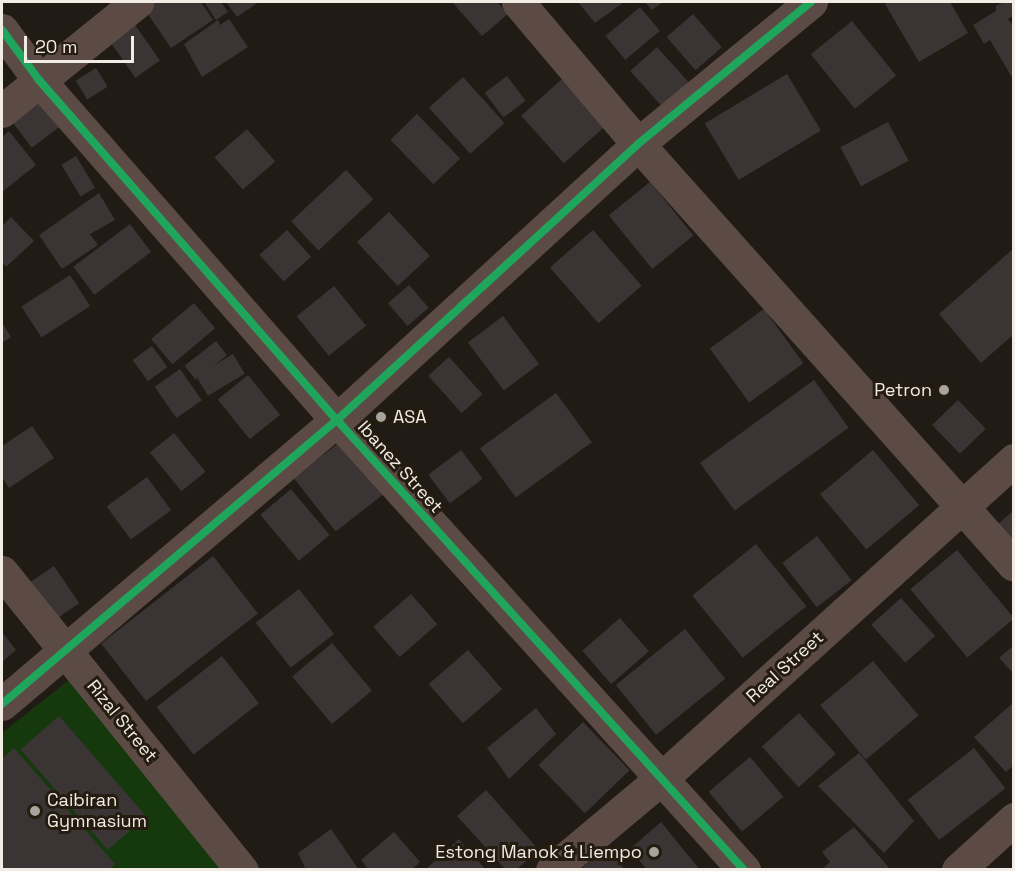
<!DOCTYPE html>
<style>
body{margin:0}
#map{position:relative;width:1015px;height:871px;overflow:hidden;background:#201b15;font-family:"Space Grotesk",sans-serif}
div>[style]{position:absolute}
.green>*{inset:0;background:#16380d}
.building>*{inset:0;background:#3a3534;transform-origin:0 0}
.minor>*{height:33px;margin:-16.5px;padding:0 16.5px;transform-origin:16.5px;border-radius:16.5px;background:#5b4b44}
.cycleway>*{height:8px;margin:-4px;padding:0 4px;transform-origin:4px;border-radius:4px;background:#20a55d}
.dots>*{width:16px;height:16px;translate:-50% -50%;box-sizing:border-box;border:3px solid #251c10;border-radius:50%}
span{translate:-50% -50%;white-space:nowrap;text-align:center;line-height:1.15;-webkit-text-stroke:6px #251c10;paint-order:stroke}
.poi-label{font-size:18px;color:#f2ece4}
.right{translate:-100% -50%;text-align:right}
.left{translate:0 -50%;text-align:left}
.street-label{font-size:18px;color:#f2ece4}
.frame{position:absolute;inset:0;border:3px solid #f2ece4;pointer-events:none}
.scale{position:absolute;left:24px;top:36px;width:110px;height:27px;box-sizing:border-box;border:3px solid #f2ece4;border-top:0;padding-left:8px;font-size:18px;line-height:21px;white-space:nowrap;color:#f2ece4;-webkit-text-stroke:4px #251c10;paint-order:stroke}
</style>
<div id="map">
<div class="green">
<div style="clip-path:polygon(69px 680px,226px 870px,2px 870px,2px 733px)"></div>
</div>
<div class="building">
<div style="clip-path:polygon(145px 2px,201px 2px,213px 20px,171px 48px,141px 4px)"></div>
<div style="clip-path:polygon(204px 2px,221px 2px,228px 12px,216px 20px)"></div>
<div style="clip-path:polygon(226px 2px,259px 2px,237px 17px)"></div>
<div style="clip-path:polygon(452px 2px,497px 2px,508px 14px,482px 36px)"></div>
<div style="clip-path:polygon(578px 2px,624px 2px,595px 23px)"></div>
<div style="clip-path:polygon(645px 2px,663px 2px,652px 10px)"></div>
<div style="clip-path:polygon(888px 2px,950px 2px,968px 33px,919px 62px,885px 4px)"></div>
<div style="clip-path:polygon(1004px 2px,1014px 2px,1014px 15px,1008px 19px,1014px 27px,1014px 81px,990px 40px,984px 44px,973px 25px,996px 11px,996px 6px)"></div>
<div style="left:640px;top:7px;width:31px;height:45px;rotate:50deg"></div>
<div style="left:693px;top:14px;width:44px;height:35px;rotate:49deg"></div>
<div style="clip-path:polygon(229px 19px,248px 47px,202px 77px,184px 44px,218px 20px,220px 25px)"></div>
<div style="left:852px;top:21px;width:70px;height:53px;rotate:51deg"></div>
<div style="left:133px;top:22px;width:47px;height:30px;rotate:55deg"></div>
<div style="left:657px;top:47px;width:50px;height:36px;rotate:48deg"></div>
<div style="left:96px;top:68px;width:22px;height:24px;rotate:58deg"></div>
<div style="left:787px;top:74px;width:66px;height:96px;rotate:59deg"></div>
<div style="left:507px;top:76px;width:31px;height:28px;rotate:53deg"></div>
<div style="left:463px;top:77px;width:62px;height:46px;rotate:48deg"></div>
<div style="left:562px;top:79px;width:64px;height:55px;rotate:48deg"></div>
<div style="left:44px;top:96px;width:34px;height:41px;rotate:53deg"></div>
<div style="left:417px;top:114px;width:62px;height:37px;rotate:46deg"></div>
<div style="left:888px;top:122px;width:44px;height:54px;rotate:62deg"></div>
<div style="left:247px;top:129px;width:43px;height:43px;rotate:49deg"></div>
<div style="clip-path:polygon(9px 131px,36px 165px,2px 192px,2px 137px)"></div>
<div style="left:76px;top:156px;width:37px;height:17px;rotate:59deg"></div>
<div style="left:346px;top:170px;width:40px;height:75px;rotate:47deg"></div>
<div style="left:650px;top:182px;width:69px;height:53px;rotate:51deg"></div>
<div style="clip-path:polygon(99px 193px,115px 220px,90px 234px,98px 245px,62px 269px,39px 235px)"></div>
<div style="left:389px;top:212px;width:60px;height:44px;rotate:47deg"></div>
<div style="clip-path:polygon(11px 217px,34px 241px,6px 267px,2px 261px,2px 226px)"></div>
<div style="left:130px;top:224px;width:35px;height:71px;rotate:53deg"></div>
<div style="left:287px;top:230px;width:36px;height:37px;rotate:48deg"></div>
<div style="left:593px;top:230px;width:74px;height:57px;rotate:49deg"></div>
<div style="clip-path:polygon(1014px 248px,1014px 334px,981px 363px,939px 314px)"></div>
<div style="left:70px;top:275px;width:37px;height:58px;rotate:57deg"></div>
<div style="left:409px;top:285px;width:30px;height:28px;rotate:49deg"></div>
<div style="left:334px;top:286px;width:51px;height:48px;rotate:51deg"></div>
<div style="left:194px;top:303px;width:33px;height:56px;rotate:50deg"></div>
<div style="left:764px;top:309px;width:67px;height:67px;rotate:54deg"></div>
<div style="left:503px;top:316px;width:60px;height:44px;rotate:53deg"></div>
<div style="clip-path:polygon(2px 323px,11px 337px,2px 343px)"></div>
<div style="left:216px;top:341px;width:18px;height:40px;rotate:52deg"></div>
<div style="left:152px;top:346px;width:26px;height:24px;rotate:54deg"></div>
<div style="left:233px;top:354px;width:23px;height:43px;rotate:59deg"></div>
<div style="left:449px;top:357px;width:50px;height:28px;rotate:48deg"></div>
<div style="left:180px;top:369px;width:38px;height:31px;rotate:55deg"></div>
<div style="left:248px;top:375px;width:51px;height:39px;rotate:51deg"></div>
<div style="left:814px;top:380px;width:59px;height:141px;rotate:54deg"></div>
<div style="left:556px;top:393px;width:61px;height:94px;rotate:54deg"></div>
<div style="left:958px;top:400px;width:40px;height:36px;rotate:46deg"></div>
<div style="clip-path:polygon(32px 426px,54px 458px,9px 488px,2px 477px,2px 446px)"></div>
<div style="left:174px;top:433px;width:50px;height:31px;rotate:51deg"></div>
<div style="left:345px;top:438px;width:68px;height:65px;rotate:52deg"></div>
<div style="left:461px;top:450px;width:36px;height:41px;rotate:53deg"></div>
<div style="left:873px;top:450px;width:72px;height:69px;rotate:50deg"></div>
<div style="left:147px;top:477px;width:41px;height:50px;rotate:54deg"></div>
<div style="left:291px;top:489px;width:60px;height:40px;rotate:50deg"></div>
<div style="clip-path:polygon(1014px 510px,1014px 541px,998px 524px)"></div>
<div style="left:817px;top:536px;width:56px;height:44px;rotate:52deg"></div>
<div style="left:756px;top:544px;width:80px;height:82px;rotate:51deg"></div>
<div style="left:957px;top:550px;width:89px;height:61px;rotate:50deg"></div>
<div style="left:213px;top:556px;width:73px;height:142px;rotate:52deg"></div>
<div style="left:54px;top:566px;width:45px;height:35px;rotate:56deg"></div>
<div style="left:299px;top:589px;width:57px;height:55px;rotate:52deg"></div>
<div style="left:411px;top:594px;width:40px;height:50px;rotate:49deg"></div>
<div style="left:901px;top:598px;width:51px;height:40px;rotate:48deg"></div>
<div style="left:620px;top:618px;width:44px;height:50px;rotate:49deg"></div>
<div style="left:685px;top:629px;width:64px;height:89px;rotate:51deg"></div>
<div style="clip-path:polygon(2px 632px,16px 650px,2px 662px)"></div>
<div style="left:332px;top:643px;width:62px;height:52px;rotate:50deg"></div>
<div style="clip-path:polygon(1014px 645px,1014px 674px,999px 658px)"></div>
<div style="left:468px;top:650px;width:52px;height:52px;rotate:49deg"></div>
<div style="left:222px;top:656px;width:60px;height:83px;rotate:52deg"></div>
<div style="left:873px;top:661px;width:71px;height:69px;rotate:50deg"></div>
<div style="clip-path:polygon(1014px 702px,1014px 765px,1006px 772px,974px 737px)"></div>
<div style="clip-path:polygon(536px 708px,556px 734px,509px 779px,487px 748px)"></div>
<div style="left:799px;top:713px;width:55px;height:50px;rotate:48deg"></div>
<div style="left:59px;top:716px;width:133px;height:51px;rotate:49deg"></div>
<div style="left:583px;top:722px;width:67px;height:62px;rotate:46deg"></div>
<div style="clip-path:polygon(14px 748px,115px 864px,108px 870px,2px 870px,2px 759px)"></div>
<div style="left:974px;top:748px;width:51px;height:84px;rotate:52deg"></div>
<div style="clip-path:polygon(859px 753px,914px 821px,884px 853px,818px 786px)"></div>
<div style="left:750px;top:757px;width:52px;height:54px;rotate:50deg"></div>
<div style="clip-path:polygon(486px 790px,539px 850px,516px 870px,506px 870px,457px 816px)"></div>
<div style="clip-path:polygon(661px 822px,700px 870px,647px 870px,630px 849px)"></div>
<div style="clip-path:polygon(854px 827px,891px 870px,821px 870px,830px 862px,822px 852px)"></div>
<div style="clip-path:polygon(331px 829px,359px 870px,306px 870px,298px 853px)"></div>
<div style="clip-path:polygon(394px 832px,420px 862px,411px 870px,369px 870px,361px 860px)"></div>
<div style="clip-path:polygon(459px 839px,486px 870px,425px 870px)"></div>
<div style="clip-path:polygon(606px 847px,625px 870px,580px 870px)"></div>
</div>
<div class="minor">
<div style="left:518px;top:2px;width:186px;rotate:49.8deg"></div>
<div style="left:638px;top:144px;width:564px;rotate:48.23deg"></div>
<div style="left:2px;top:30px;width:62px;rotate:53.5deg"></div>
<div style="left:39px;top:80px;width:452px;rotate:48.8deg"></div>
<div style="left:337px;top:420px;width:607px;rotate:47.87deg"></div>
<div style="left:2px;top:111px;width:174px;rotate:-38.9deg"></div>
<div style="left:2px;top:572px;width:383px;rotate:51.2deg"></div>
<div style="left:2px;top:704px;width:439px;rotate:-40.3deg"></div>
<div style="left:337px;top:420px;width:408px;rotate:-42.5deg"></div>
<div style="left:638px;top:144px;width:224px;rotate:-39.4deg"></div>
<div style="left:552px;top:870px;width:145px;rotate:-40deg"></div>
<div style="left:663px;top:777px;width:473px;rotate:-42.1deg"></div>
<div style="left:958px;top:870px;width:76px;rotate:-42.3deg"></div>
</div>
<div class="cycleway">
<div style="left:2px;top:30px;width:62px;rotate:53.5deg"></div>
<div style="left:39px;top:80px;width:452px;rotate:48.8deg"></div>
<div style="left:337px;top:420px;width:607px;rotate:47.87deg"></div>
<div style="left:2px;top:704px;width:439px;rotate:-40.3deg"></div>
<div style="left:337px;top:420px;width:408px;rotate:-42.5deg"></div>
<div style="left:638px;top:144px;width:224px;rotate:-39.4deg"></div>
</div>
<div class="dots">
<div style="left:944px;top:390px;background:#a8a39c"></div>
<div style="left:381px;top:417px;background:#a8a39c"></div>
<div style="left:35px;top:811px;background:#a8a39c"></div>
<div style="left:654px;top:852px;background:#a8a39c"></div>
</div>
<div class="poi-label">
<span class="right" style="left:932px;top:390px">Petron</span>
<span class="left" style="left:393px;top:417px">ASA</span>
<span class="left" style="left:47px;top:811px">Caibiran<br>Gymnasium</span>
<span class="right" style="left:642px;top:852px">Estong Manok &amp; Liempo</span>
</div>
<div class="street-label">
<span style="left:400px;top:467px;rotate:48deg">Ibanez Street</span>
<span style="left:785px;top:667px;rotate:-42deg">Real Street</span>
<span style="left:122px;top:721px;rotate:51deg">Rizal Street</span>
</div>
<div class="frame"></div>
<div class="scale">20 m</div>
</div>
